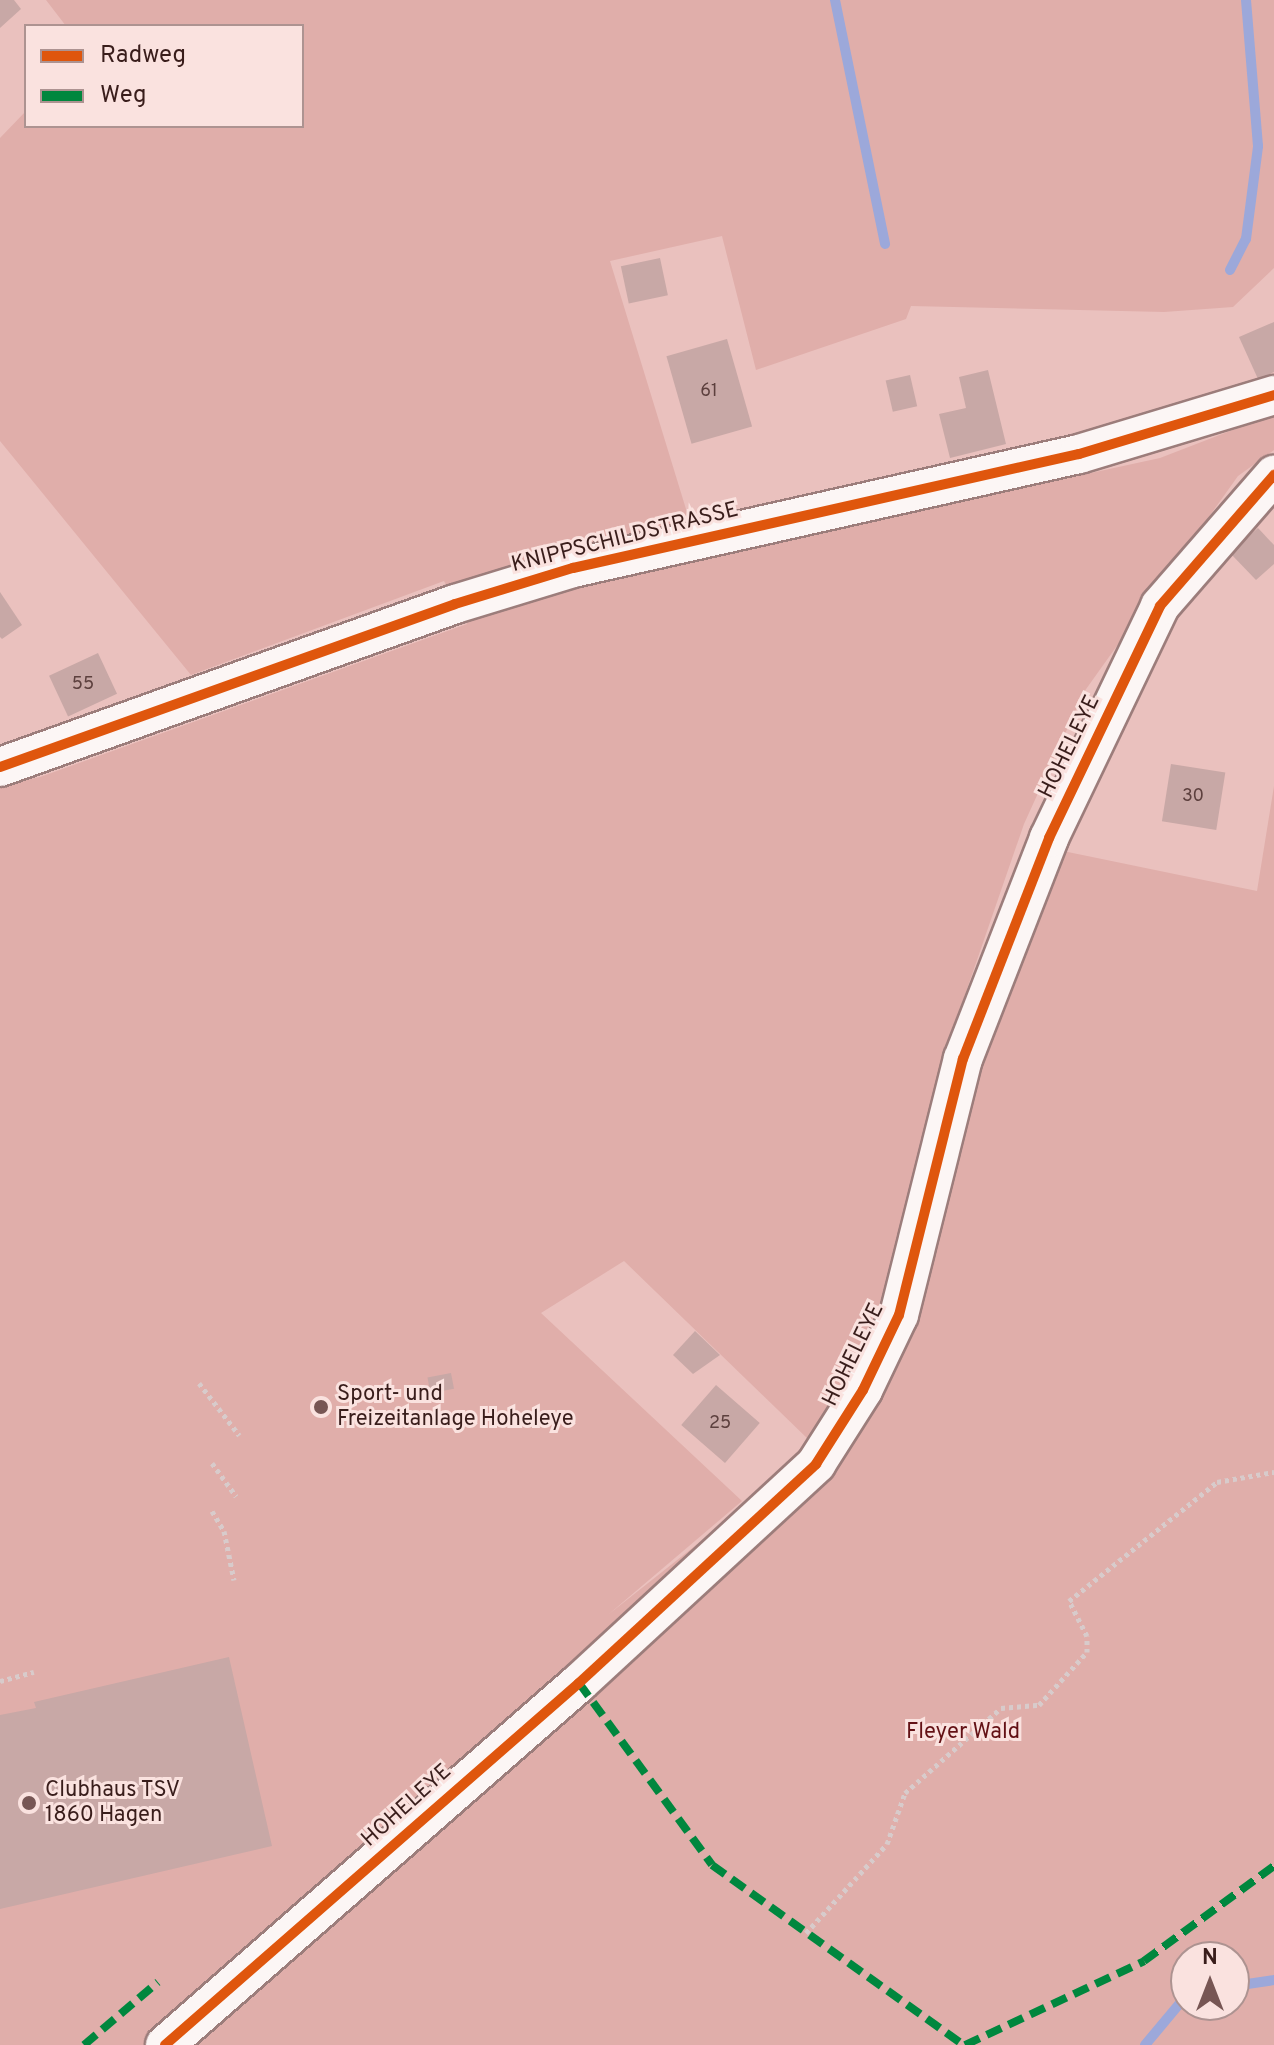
<!DOCTYPE html>
<style>
body{margin:0}
#map{position:relative;width:1274px;height:2045px;overflow:hidden;background:#eac1be;font-family:Overpass,sans-serif}
div>[style]{position:absolute}
.green>*{inset:0;background:#e0aeaa}
.stream>*{height:10px;margin:-5px;padding:0 5px;transform-origin:5px;border-radius:5px;background:#9ca8da}
.building>*{inset:0;background:#c8a8a6;transform-origin:0 0}
.path>*{height:5px;margin-top:-2.5px;transform-origin:0;background:repeating-linear-gradient(90deg,#d8cbcb 0 4px,transparent 0 8px)}
.roads{filter:drop-shadow(2px 0 #9c7d7b) drop-shadow(-2px 0 #9c7d7b) drop-shadow(0 2px #9c7d7b) drop-shadow(0 -2px #9c7d7b)}
.secondary>*{height:38px;margin:-19px;padding:0 19px;transform-origin:19px;border-radius:19px;background:#fcf6f5}
.quiet>*{height:8px;margin-top:-4px;transform-origin:0;background:repeating-linear-gradient(90deg,#00873e 0 16px,transparent 0 24px)}
.cycleway>*{height:10px;margin:-5px;padding:0 5px;transform-origin:5px;border-radius:5px;background:#df560d}
.dots>*{width:22px;height:22px;translate:-50% -50%;box-sizing:border-box;border:4px solid #fae2df;border-radius:50%}
span{translate:-50% -50%;white-space:nowrap;text-align:center;line-height:1.15;-webkit-text-stroke:6px #fae2df;paint-order:stroke}
.number-label{font-size:18px;color:#5d403e}
.number-label span{-webkit-text-stroke-width:0}
.street-label{font-size:22px;color:#391d1b}
.poi-label{font-size:22px;color:#391d1b}
.left{translate:0 -50%;text-align:left}
.park-label{font-size:22px;color:#631115}
.legend{position:absolute;left:24px;top:24px;width:280px;height:104px;box-sizing:border-box;background:#fae2df;border:2px solid #ad9391;margin:0;padding:10px 14px;list-style:none;font-size:24px;color:#391d1b}
.legend li{display:flex;align-items:center;gap:16px;height:40px}
.legend b{width:40px;border:2px solid #ad9391}
.north{position:absolute;left:1170px;top:1941px;width:80px;height:80px;box-sizing:border-box;background:#fae2df;border:2px solid #ad9391;border-radius:50%;rotate:0deg;font-size:22px;font-weight:700;line-height:32px;text-align:center;color:#391d1b}
.north::after{content:'';display:block;margin:auto;width:28px;height:36px;background:#775654;clip-path:polygon(50% 0,100% 100%,50% 72%,0 100%)}
</style>
<div id="map">
<div class="green">
<div style="clip-path:polygon(evenodd,46px 0,1274px 0,1274px 268px,1233px 307px,1164px 312px,911px 306px,906px 319px,756px 370px,722px 236px,610px 261px,701px 558px,1160px 458px,1274px 414px,1274px 450px,1238px 476px,1084px 692px,1024px 824px,938px 1073px,976px 1080px,1063px 851px,1257px 891px,1274px 786px,1274px 2045px,0 2045px,0 785px,40px 777px,467px 624px,444px 581px,191px 675px,0 441px,0 138px,26px 111px,26px 126px,302px 126px,302px 26px,66px 26px,46px 0,624px 1261px,809px 1440px,758px 1496px,609px 1614px,742px 1501px,541px 1313px,624px 1261px,46px 0,1186px 1957px,1234px 1957px,1234px 2005px,1186px 2005px,1186px 1957px)"></div>
</div>
<div class="stream">
<div style="left:835px;top:0;width:249px;rotate:78.4deg"></div>
<div style="left:1230px;top:270px;width:35px;rotate:-63deg"></div>
<div style="left:1246px;top:239px;width:94px;rotate:-82.6deg"></div>
<div style="left:1258px;top:146px;width:146px;rotate:-94.7deg"></div>
<div style="left:1234px;top:1986px;width:40px;rotate:-8.5deg"></div>
<div style="left:1145px;top:2045px;width:64px;rotate:-50.1deg"></div>
</div>
<div class="building">
<div style="clip-path:polygon(0 0,14px 0,21px 9px,0 28px)"></div>
<div style="left:660px;top:258px;width:38px;height:40px;rotate:78deg"></div>
<div style="clip-path:polygon(1274px 322px,1274px 372px,1258px 379px,1239px 337px)"></div>
<div style="left:727px;top:339px;width:91px;height:63px;rotate:74deg"></div>
<div style="clip-path:polygon(988px 370px,1006px 444px,950px 458px,939px 414px,966px 408px,959px 377px)"></div>
<div style="left:910px;top:375px;width:32px;height:25px;rotate:77deg"></div>
<div style="clip-path:polygon(1258px 528px,1274px 545px,1274px 564px,1256px 580px,1230px 553px)"></div>
<div style="clip-path:polygon(0 592px,22px 625px,2px 639px,0 637px)"></div>
<div style="left:98px;top:653px;width:45px;height:54px;rotate:65deg"></div>
<div style="left:1171px;top:764px;width:55px;height:58px;rotate:9deg"></div>
<div style="clip-path:polygon(695px 1331px,720px 1355px,693px 1374px,673px 1355px)"></div>
<div style="left:451px;top:1373px;width:16px;height:24px;rotate:79deg"></div>
<div style="left:716px;top:1385px;width:58px;height:53px;rotate:41deg"></div>
<div style="clip-path:polygon(229px 1657px,272px 1846px,0 1909px,0 1715px,36px 1708px,34px 1702px)"></div>
</div>
<div class="path">
<div style="left:199px;top:1383px;width:66px;rotate:52.4deg"></div>
<div style="left:212px;top:1463px;width:41px;rotate:54deg"></div>
<div style="left:212px;top:1511px;width:23px;rotate:59deg"></div>
<div style="left:224px;top:1531px;width:50px;rotate:78.5deg"></div>
<div style="left:0;top:1681px;width:35px;rotate:-15deg"></div>
<div style="left:806px;top:1933px;width:120px;rotate:-47.7deg"></div>
<div style="left:887px;top:1844px;width:54px;rotate:-70.6deg"></div>
<div style="left:905px;top:1793px;width:128px;rotate:-41.5deg"></div>
<div style="left:1001px;top:1708px;width:38px;rotate:-5deg"></div>
<div style="left:1039px;top:1705px;width:72px;rotate:-47.8deg"></div>
<div style="left:1087px;top:1652px;width:16px;rotate:-90deg"></div>
<div style="left:1087px;top:1636px;width:39px;rotate:-117deg"></div>
<div style="left:1069px;top:1601px;width:190px;rotate:-38.8deg"></div>
<div style="left:1217px;top:1482px;width:58px;rotate:-10deg"></div>
</div>
<div class="roads">
<div class="secondary">
<div style="left:0;top:767px;width:483px;rotate:-19.7deg"></div>
<div style="left:455px;top:604px;width:123px;rotate:-17deg"></div>
<div style="left:573px;top:568px;width:519px;rotate:-12.7deg"></div>
<div style="left:1079px;top:454px;width:204px;rotate:-16.8deg"></div>
<div style="left:165px;top:2045px;width:550px;rotate:-41.17deg"></div>
<div style="left:579px;top:1683px;width:323px;rotate:-42.7deg"></div>
<div style="left:816px;top:1464px;width:88px;rotate:-57.6deg"></div>
<div style="left:863px;top:1390px;width:83px;rotate:-64.4deg"></div>
<div style="left:899px;top:1315px;width:264px;rotate:-76deg"></div>
<div style="left:963px;top:1059px;width:237px;rotate:-68.7deg"></div>
<div style="left:1049px;top:838px;width:257px;rotate:-64.4deg"></div>
<div style="left:1160px;top:606px;width:174px;rotate:-49deg"></div>
</div>
</div>
<div class="quiet">
<div style="left:579px;top:1683px;width:225px;rotate:53.8deg"></div>
<div style="left:712px;top:1865px;width:309px;rotate:35.6deg"></div>
<div style="left:84px;top:2045px;width:97px;rotate:-40.4deg"></div>
<div style="left:965px;top:2045px;width:198px;rotate:-25.1deg"></div>
<div style="left:1144px;top:1961px;width:161px;rotate:-36.2deg"></div>
</div>
<div class="cycleway">
<div style="left:0;top:767px;width:483px;rotate:-19.7deg"></div>
<div style="left:455px;top:604px;width:123px;rotate:-17deg"></div>
<div style="left:573px;top:568px;width:519px;rotate:-12.7deg"></div>
<div style="left:1079px;top:454px;width:204px;rotate:-16.8deg"></div>
<div style="left:165px;top:2045px;width:550px;rotate:-41.17deg"></div>
<div style="left:579px;top:1683px;width:323px;rotate:-42.7deg"></div>
<div style="left:816px;top:1464px;width:88px;rotate:-57.6deg"></div>
<div style="left:863px;top:1390px;width:83px;rotate:-64.4deg"></div>
<div style="left:899px;top:1315px;width:264px;rotate:-76deg"></div>
<div style="left:963px;top:1059px;width:237px;rotate:-68.7deg"></div>
<div style="left:1049px;top:838px;width:257px;rotate:-64.4deg"></div>
<div style="left:1160px;top:606px;width:174px;rotate:-49deg"></div>
</div>
<div class="dots">
<div style="left:321px;top:1407px;background:#775654"></div>
<div style="left:29px;top:1803px;background:#775654"></div>
</div>
<div class="number-label">
<span style="left:709px;top:392px">61</span>
<span style="left:83px;top:685px">55</span>
<span style="left:1193px;top:797px">30</span>
<span style="left:720px;top:1424px">25</span>
</div>
<div class="street-label">
<span style="left:625px;top:538px;rotate:-14deg">KNIPPSCHILDSTRASSE</span>
<span style="left:1070px;top:747px;rotate:-64deg">HOHELEYE</span>
<span style="left:854px;top:1355px;rotate:-64deg">HOHELEYE</span>
<span style="left:407px;top:1806px;rotate:-42deg">HOHELEYE</span>
</div>
<div class="poi-label">
<span class="left" style="left:337px;top:1407px">Sport- und<br>Freizeitanlage Hoheleye</span>
<span class="left" style="left:45px;top:1803px">Clubhaus TSV<br>1860 Hagen</span>
</div>
<div class="park-label">
<span style="left:963px;top:1733px">Fleyer Wald</span>
</div>
<ul class="legend">
<li><b style="height:10px;background:#df560d"></b>Radweg</li>
<li><b style="height:10px;background:#00873e"></b>Weg</li>
</ul>
<div class="north">N</div>
</div>
